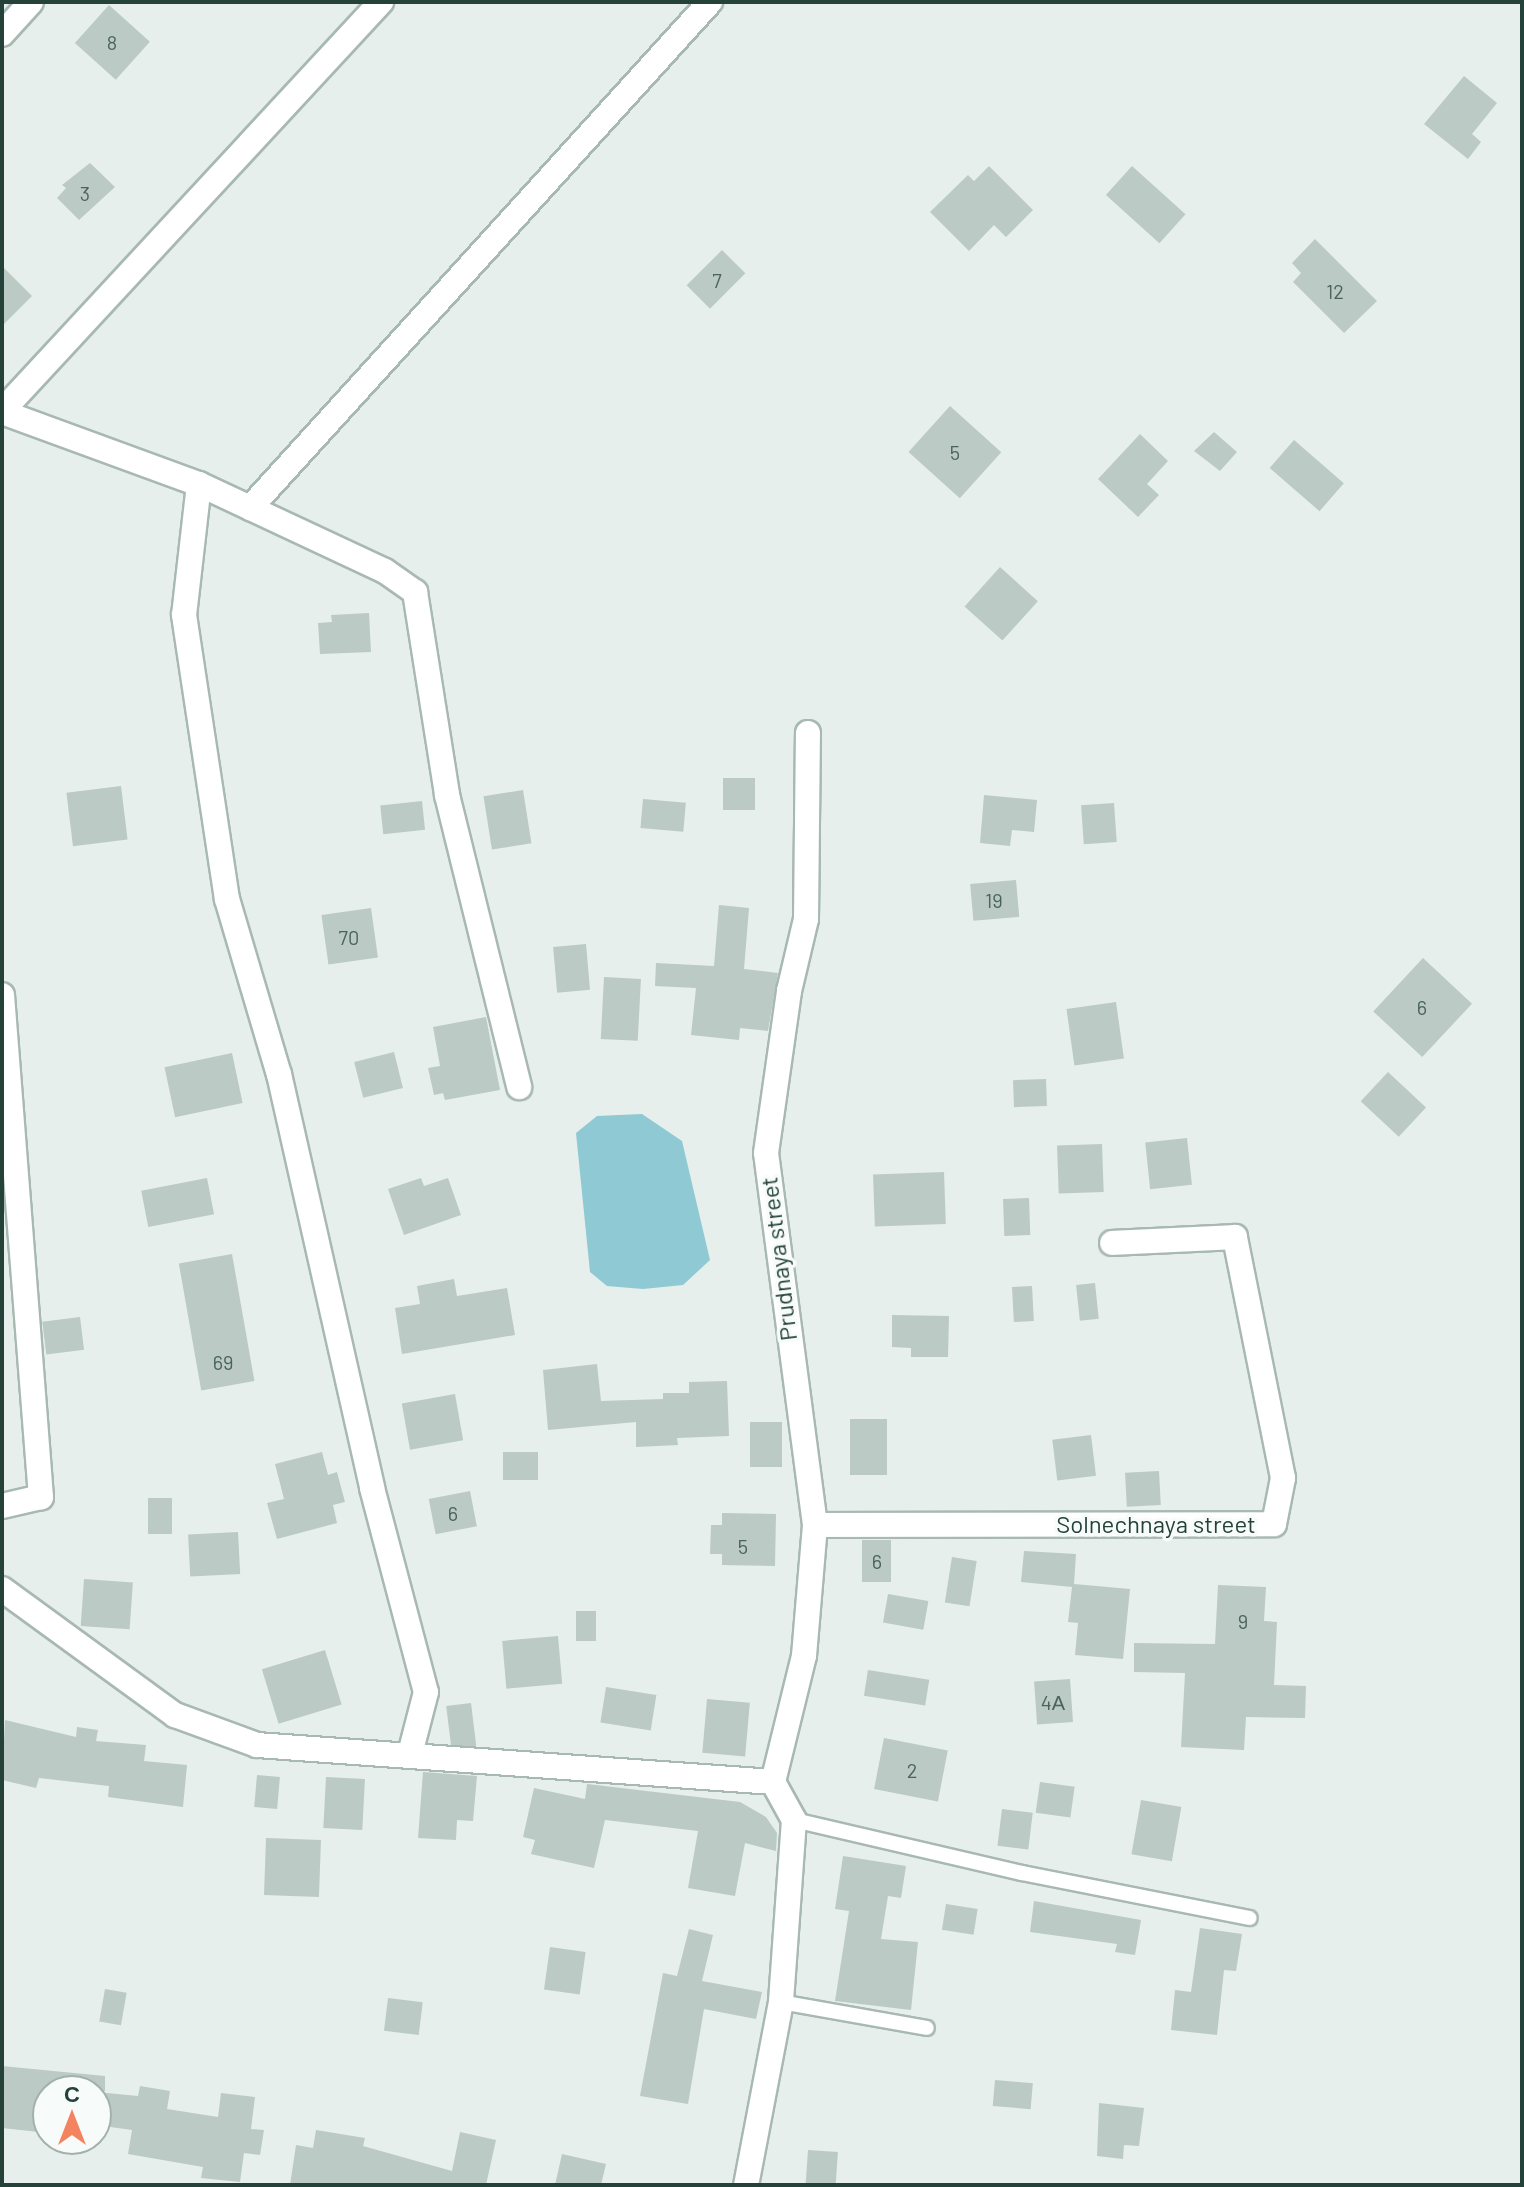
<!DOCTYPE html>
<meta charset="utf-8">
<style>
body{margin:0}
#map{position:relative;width:1524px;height:2187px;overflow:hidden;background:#e6efeb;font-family:Barlow,sans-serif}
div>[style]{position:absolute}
.water>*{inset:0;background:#8ec9d4}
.building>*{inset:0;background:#bbcac4;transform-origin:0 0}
.roads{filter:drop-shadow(2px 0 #a8b8b2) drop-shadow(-2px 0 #a8b8b2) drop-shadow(0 2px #a8b8b2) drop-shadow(0 -2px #a8b8b2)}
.lane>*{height:14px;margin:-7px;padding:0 7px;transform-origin:7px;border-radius:7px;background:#fff}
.street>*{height:24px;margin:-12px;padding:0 12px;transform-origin:12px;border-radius:12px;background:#fff}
span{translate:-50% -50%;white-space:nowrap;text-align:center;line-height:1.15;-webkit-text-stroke:7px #f7fbf9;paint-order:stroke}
.number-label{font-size:20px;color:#4a645c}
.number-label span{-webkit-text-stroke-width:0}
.street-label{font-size:24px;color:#24423a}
.frame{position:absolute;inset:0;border:4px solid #24423a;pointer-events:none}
.north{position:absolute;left:32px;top:2075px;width:80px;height:80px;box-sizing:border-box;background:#f7fbf9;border:2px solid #a3b1ad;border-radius:50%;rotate:0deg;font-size:22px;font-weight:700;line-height:32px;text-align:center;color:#24423a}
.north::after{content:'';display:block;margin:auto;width:28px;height:36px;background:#f4845f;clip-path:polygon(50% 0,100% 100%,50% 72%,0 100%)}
</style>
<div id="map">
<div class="water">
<div style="clip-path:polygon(642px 1114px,682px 1141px,710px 1260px,683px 1285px,643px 1289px,607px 1286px,590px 1272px,576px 1133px,597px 1116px)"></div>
</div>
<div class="building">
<div style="left:109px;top:5px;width:55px;height:51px;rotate:42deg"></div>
<div style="clip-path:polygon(1464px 76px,1497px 103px,1472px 134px,1481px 142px,1468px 159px,1424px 124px)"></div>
<div style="clip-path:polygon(90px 163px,115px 187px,79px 220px,57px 198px,66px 188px,62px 185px)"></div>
<div style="clip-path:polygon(989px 166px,1033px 210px,1006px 237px,994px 225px,969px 251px,930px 212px,968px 175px,974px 181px)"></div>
<div style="left:1132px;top:166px;width:72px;height:39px;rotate:42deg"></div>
<div style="clip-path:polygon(1315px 239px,1377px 301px,1344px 333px,1293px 282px,1301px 273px,1292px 263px)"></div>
<div style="left:722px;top:250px;width:33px;height:50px;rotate:45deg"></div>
<div style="clip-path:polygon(2px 266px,32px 296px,2px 326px)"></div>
<div style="left:950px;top:406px;width:69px;height:62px;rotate:42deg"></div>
<div style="clip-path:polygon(1214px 432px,1237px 452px,1220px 471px,1194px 451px)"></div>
<div style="clip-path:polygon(1140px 434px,1168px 461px,1147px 484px,1159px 495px,1138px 517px,1098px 479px)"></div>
<div style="left:1294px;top:440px;width:66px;height:37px;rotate:41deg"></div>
<div style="left:1000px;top:567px;width:51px;height:53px;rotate:42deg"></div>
<div style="clip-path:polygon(369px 613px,371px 652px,320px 654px,318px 623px,332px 622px,331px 615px)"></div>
<div style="left:723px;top:778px;width:32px;height:32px"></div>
<div style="left:121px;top:786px;width:54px;height:55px;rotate:83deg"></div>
<div style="left:523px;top:790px;width:54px;height:40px;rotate:81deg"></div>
<div style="clip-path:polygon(984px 795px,1037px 800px,1034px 832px,1012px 830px,1010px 846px,980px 843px)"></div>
<div style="left:643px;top:799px;width:43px;height:29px;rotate:5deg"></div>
<div style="left:422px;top:801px;width:29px;height:42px;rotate:84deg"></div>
<div style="left:1114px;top:803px;width:39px;height:33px;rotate:86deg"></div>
<div style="left:1016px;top:880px;width:37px;height:46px;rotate:85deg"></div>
<div style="clip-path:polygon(719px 905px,749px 908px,744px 969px,778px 973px,768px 1031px,740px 1028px,739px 1040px,691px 1035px,696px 988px,655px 986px,656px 963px,714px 966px)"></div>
<div style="left:371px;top:908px;width:50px;height:50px;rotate:82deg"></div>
<div style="left:586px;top:944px;width:46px;height:33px;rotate:85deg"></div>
<div style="left:1423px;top:958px;width:67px;height:73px;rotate:43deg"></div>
<div style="left:604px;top:977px;width:37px;height:62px;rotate:3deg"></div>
<div style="left:1116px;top:1002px;width:57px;height:50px;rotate:82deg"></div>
<div style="clip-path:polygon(486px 1017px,500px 1090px,445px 1100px,443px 1093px,434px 1095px,428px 1068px,440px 1066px,433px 1027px)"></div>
<div style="left:394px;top:1052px;width:37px;height:41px;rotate:76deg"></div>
<div style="left:232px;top:1053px;width:51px;height:69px;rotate:78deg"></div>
<div style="left:1388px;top:1072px;width:52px;height:40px;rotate:43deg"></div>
<div style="left:1046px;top:1079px;width:27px;height:33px;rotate:88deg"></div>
<div style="left:1187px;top:1138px;width:47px;height:42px;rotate:84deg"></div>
<div style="left:1102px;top:1144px;width:48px;height:45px;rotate:88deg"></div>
<div style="left:944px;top:1172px;width:52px;height:71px;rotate:88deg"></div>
<div style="left:207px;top:1178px;width:37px;height:67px;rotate:79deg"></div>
<div style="clip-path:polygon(421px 1178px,424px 1186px,448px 1178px,461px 1215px,404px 1235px,388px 1189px)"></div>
<div style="left:1029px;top:1198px;width:37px;height:26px;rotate:88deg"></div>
<div style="left:232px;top:1254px;width:129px;height:54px;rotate:80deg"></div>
<div style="clip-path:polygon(454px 1279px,457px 1296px,507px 1288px,515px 1335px,402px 1354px,395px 1308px,420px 1304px,417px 1286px)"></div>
<div style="left:1095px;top:1283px;width:36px;height:19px;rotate:84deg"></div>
<div style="left:1032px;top:1286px;width:35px;height:20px;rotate:87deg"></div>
<div style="clip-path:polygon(892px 1315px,949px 1316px,948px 1357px,911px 1357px,911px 1348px,892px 1347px)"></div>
<div style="left:80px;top:1317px;width:33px;height:38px;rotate:83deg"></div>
<div style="clip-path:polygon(597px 1364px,601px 1401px,663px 1399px,663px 1393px,689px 1393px,689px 1382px,727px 1381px,729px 1436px,677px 1438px,678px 1445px,636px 1447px,636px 1422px,548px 1430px,543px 1370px)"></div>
<div style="left:455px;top:1394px;width:47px;height:54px;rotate:80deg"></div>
<div style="left:850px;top:1419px;width:37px;height:56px"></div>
<div style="left:750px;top:1422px;width:32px;height:45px"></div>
<div style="left:1091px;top:1435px;width:41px;height:39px;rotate:83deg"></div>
<div style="clip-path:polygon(322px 1452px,328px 1475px,337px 1472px,345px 1502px,333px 1505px,337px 1523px,277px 1539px,267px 1503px,284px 1499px,275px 1464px)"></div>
<div style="left:503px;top:1452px;width:35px;height:28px"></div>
<div style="left:1159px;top:1471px;width:34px;height:34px;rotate:87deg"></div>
<div style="left:470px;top:1491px;width:36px;height:42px;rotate:79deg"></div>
<div style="left:148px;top:1498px;width:24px;height:36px"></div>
<div style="clip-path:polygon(722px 1513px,776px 1514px,775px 1566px,722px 1565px,722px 1554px,710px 1554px,711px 1525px,722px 1525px)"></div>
<div style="left:238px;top:1532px;width:42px;height:50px;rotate:87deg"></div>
<div style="left:862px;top:1540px;width:29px;height:42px"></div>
<div style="clip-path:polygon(1024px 1551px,1076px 1554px,1074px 1584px,1130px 1589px,1123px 1659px,1075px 1655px,1078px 1623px,1068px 1622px,1072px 1587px,1021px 1582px)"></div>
<div style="left:952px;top:1557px;width:25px;height:46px;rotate:9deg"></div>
<div style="left:84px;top:1579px;width:49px;height:47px;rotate:4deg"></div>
<div style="clip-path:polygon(1218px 1585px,1266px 1587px,1264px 1621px,1277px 1622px,1274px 1685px,1306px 1686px,1305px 1718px,1246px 1717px,1244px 1750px,1181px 1747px,1185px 1673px,1134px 1672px,1134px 1643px,1215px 1644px)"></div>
<div style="left:888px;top:1594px;width:41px;height:29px;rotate:10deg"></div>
<div style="left:596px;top:1611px;width:30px;height:20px;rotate:90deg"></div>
<div style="left:558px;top:1636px;width:48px;height:56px;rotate:85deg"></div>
<div style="left:325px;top:1650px;width:57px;height:66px;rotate:73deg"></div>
<div style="left:868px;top:1670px;width:62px;height:26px;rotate:9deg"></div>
<div style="left:1070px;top:1679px;width:43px;height:36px;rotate:86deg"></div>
<div style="left:606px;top:1687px;width:51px;height:36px;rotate:9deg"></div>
<div style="left:707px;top:1699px;width:43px;height:54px;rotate:5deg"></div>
<div style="left:471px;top:1703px;width:43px;height:25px;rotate:83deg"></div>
<div style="clip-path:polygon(5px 1720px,76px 1737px,77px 1727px,98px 1730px,96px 1741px,146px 1745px,144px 1761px,187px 1765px,183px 1807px,108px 1797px,109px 1786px,39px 1778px,36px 1788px,2px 1780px)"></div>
<div style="left:884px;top:1738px;width:65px;height:52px;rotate:11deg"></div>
<div style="clip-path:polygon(423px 1772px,477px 1776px,473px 1821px,457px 1820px,456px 1840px,418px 1838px)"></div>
<div style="left:257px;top:1775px;width:23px;height:32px;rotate:5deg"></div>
<div style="left:326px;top:1777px;width:39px;height:51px;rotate:3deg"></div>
<div style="left:1040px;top:1782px;width:35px;height:31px;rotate:8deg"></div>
<div style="clip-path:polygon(587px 1784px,740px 1802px,766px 1817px,777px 1833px,776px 1851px,745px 1843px,735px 1896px,688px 1888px,698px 1831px,605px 1820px,594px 1868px,531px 1854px,535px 1840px,523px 1837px,534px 1788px,585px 1799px)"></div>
<div style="left:1141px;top:1800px;width:41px;height:55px;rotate:10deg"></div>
<div style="left:1002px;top:1809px;width:31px;height:37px;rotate:7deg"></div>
<div style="left:266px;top:1838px;width:55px;height:57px;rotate:2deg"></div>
<div style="clip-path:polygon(843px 1856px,906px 1866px,901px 1898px,888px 1896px,881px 1939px,918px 1942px,911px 2010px,835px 2001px,849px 1911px,835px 1909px)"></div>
<div style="clip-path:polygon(1034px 1901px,1141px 1920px,1135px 1955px,1115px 1952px,1117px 1944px,1030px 1932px)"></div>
<div style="left:946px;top:1904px;width:32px;height:26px;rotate:9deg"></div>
<div style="clip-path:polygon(1200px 1928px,1242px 1934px,1236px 1971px,1224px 1970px,1217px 2035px,1171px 2030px,1175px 1990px,1191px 1992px)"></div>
<div style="clip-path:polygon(689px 1929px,713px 1935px,702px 1981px,762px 1992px,756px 2019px,704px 2009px,688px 2104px,640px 2096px,663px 1973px,677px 1976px)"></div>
<div style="left:550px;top:1947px;width:36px;height:43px;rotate:8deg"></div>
<div style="left:105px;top:1989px;width:22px;height:33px;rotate:10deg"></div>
<div style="left:388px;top:1998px;width:35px;height:33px;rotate:7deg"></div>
<div style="clip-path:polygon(2px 2066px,105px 2076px,105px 2091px,48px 2091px,48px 2133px,2px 2128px)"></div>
<div style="left:995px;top:2080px;width:38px;height:26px;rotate:5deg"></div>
<div style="clip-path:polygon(140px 2086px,170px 2091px,167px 2109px,218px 2117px,221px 2093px,255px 2097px,251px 2129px,264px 2130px,260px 2155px,244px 2153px,240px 2182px,201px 2178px,203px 2167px,128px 2154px,132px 2130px,96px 2125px,96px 2092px,138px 2096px)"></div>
<div style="clip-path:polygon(1099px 2103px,1144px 2108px,1139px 2146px,1124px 2145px,1123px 2159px,1097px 2156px)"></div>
<div style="clip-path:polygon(316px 2130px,365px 2138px,363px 2146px,452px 2171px,460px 2132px,496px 2140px,486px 2185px,290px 2185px,296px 2145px,313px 2148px)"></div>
<div style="left:808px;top:2150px;width:30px;height:35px;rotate:4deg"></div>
<div style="clip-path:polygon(562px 2154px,606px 2164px,601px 2185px,555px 2185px)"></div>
</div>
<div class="roads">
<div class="lane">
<div style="left:794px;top:1820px;width:234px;rotate:13.1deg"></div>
<div style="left:1022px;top:1873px;width:232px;rotate:11.2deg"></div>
<div style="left:781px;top:2002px;width:148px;rotate:10.1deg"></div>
</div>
<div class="street">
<div style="left:2px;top:34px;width:43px;rotate:-47.8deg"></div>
<div style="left:2px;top:411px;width:558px;rotate:-47.18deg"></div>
<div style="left:2px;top:412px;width:210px;rotate:20.1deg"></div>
<div style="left:199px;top:484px;width:205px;rotate:25.1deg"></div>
<div style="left:385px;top:571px;width:37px;rotate:35deg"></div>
<div style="left:415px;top:592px;width:206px;rotate:81deg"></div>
<div style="left:447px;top:795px;width:301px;rotate:76.1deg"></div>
<div style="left:199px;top:484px;width:132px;rotate:96.5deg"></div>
<div style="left:184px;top:615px;width:287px;rotate:81.4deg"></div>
<div style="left:227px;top:899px;width:183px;rotate:73.5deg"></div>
<div style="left:279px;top:1074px;width:424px;rotate:77.3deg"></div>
<div style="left:372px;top:1488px;width:211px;rotate:75.2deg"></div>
<div style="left:426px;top:1692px;width:64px;rotate:104.5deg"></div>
<div style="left:250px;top:508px;width:684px;rotate:-47.73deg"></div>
<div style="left:2px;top:995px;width:504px;rotate:85.56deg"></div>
<div style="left:41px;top:1497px;width:40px;rotate:167deg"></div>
<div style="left:815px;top:1525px;width:459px;rotate:-0.1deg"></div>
<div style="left:1274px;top:1524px;width:47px;rotate:-78.9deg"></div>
<div style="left:1283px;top:1478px;width:246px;rotate:-101.3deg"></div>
<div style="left:1235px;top:1237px;width:123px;rotate:177.2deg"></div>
<div style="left:2px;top:1589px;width:214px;rotate:36.1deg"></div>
<div style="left:175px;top:1715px;width:87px;rotate:20.1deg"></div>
<div style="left:257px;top:1745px;width:517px;rotate:4.1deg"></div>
<div style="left:773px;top:1782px;width:43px;rotate:61.1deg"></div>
<div style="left:794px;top:1820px;width:182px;rotate:94.1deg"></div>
<div style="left:781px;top:2002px;width:186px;rotate:100.8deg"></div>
<div style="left:773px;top:1782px;width:130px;rotate:-76.2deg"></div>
<div style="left:804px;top:1656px;width:131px;rotate:-85.2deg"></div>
<div style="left:815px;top:1525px;width:375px;rotate:-97.5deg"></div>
<div style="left:766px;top:1153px;width:164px;rotate:-81.9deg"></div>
<div style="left:789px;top:991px;width:74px;rotate:-76.7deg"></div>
<div style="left:806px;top:919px;width:186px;rotate:-89.4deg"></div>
</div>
</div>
<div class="number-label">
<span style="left:112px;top:42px">8</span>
<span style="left:85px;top:193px">3</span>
<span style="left:717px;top:280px">7</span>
<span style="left:1335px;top:291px">12</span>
<span style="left:955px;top:452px">5</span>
<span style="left:994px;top:900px">19</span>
<span style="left:349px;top:937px">70</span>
<span style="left:1422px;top:1007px">6</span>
<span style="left:223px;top:1362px">69</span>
<span style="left:453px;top:1513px">6</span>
<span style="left:743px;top:1546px">5</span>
<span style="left:877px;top:1561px">6</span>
<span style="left:1243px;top:1621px">9</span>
<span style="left:1053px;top:1702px">4А</span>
<span style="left:912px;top:1770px">2</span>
</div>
<div class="street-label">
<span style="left:778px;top:1259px;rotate:-97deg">Prudnaya street</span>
<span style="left:1156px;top:1524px">Solnechnaya street</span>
</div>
<div class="frame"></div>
<div class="north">С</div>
</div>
